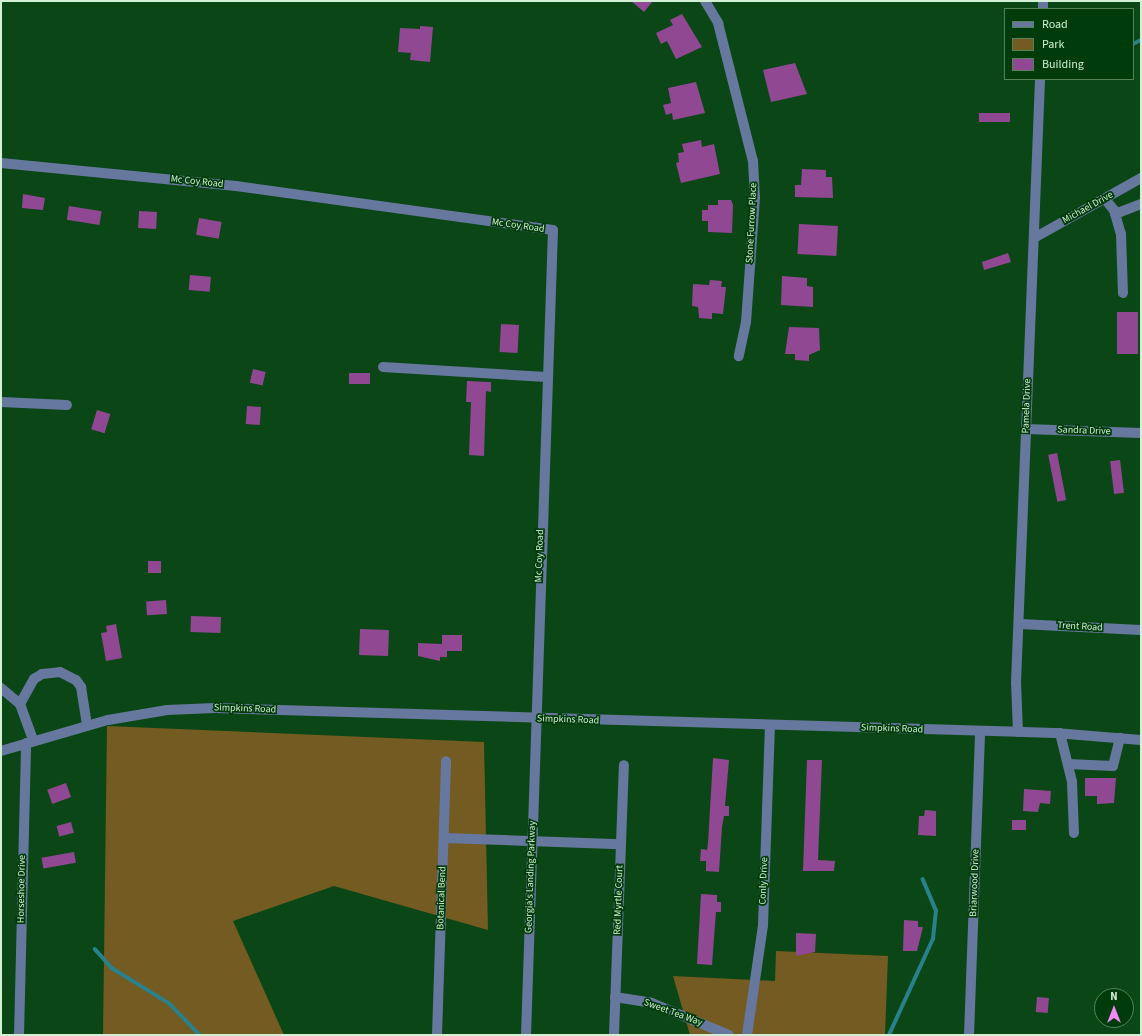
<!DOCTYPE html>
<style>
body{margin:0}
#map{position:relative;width:1142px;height:1036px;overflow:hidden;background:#0b4616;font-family:"Source Sans 3",sans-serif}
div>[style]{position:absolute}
.green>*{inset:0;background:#735b21}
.stream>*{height:3.5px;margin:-1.75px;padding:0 1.75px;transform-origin:1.75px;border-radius:1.75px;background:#28818b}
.building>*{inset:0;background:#904893;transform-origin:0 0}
.minor>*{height:10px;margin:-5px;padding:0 5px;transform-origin:5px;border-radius:5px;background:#67789e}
span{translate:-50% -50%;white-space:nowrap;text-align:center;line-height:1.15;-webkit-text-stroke:3.5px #003b0b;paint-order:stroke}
.street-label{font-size:10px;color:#d3efd4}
.frame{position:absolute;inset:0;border:2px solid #d3efd4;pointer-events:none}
.legend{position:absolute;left:1004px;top:8px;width:130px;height:72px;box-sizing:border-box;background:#003b0b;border:1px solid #54835b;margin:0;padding:5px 7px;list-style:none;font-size:12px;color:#d3efd4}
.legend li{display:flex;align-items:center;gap:8px;height:20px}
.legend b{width:20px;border:1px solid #54835b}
.north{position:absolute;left:1094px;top:988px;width:40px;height:40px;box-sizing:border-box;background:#003b0b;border:1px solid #54835b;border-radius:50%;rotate:0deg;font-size:11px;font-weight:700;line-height:16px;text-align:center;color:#d3efd4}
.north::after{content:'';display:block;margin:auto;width:14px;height:18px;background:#f18af4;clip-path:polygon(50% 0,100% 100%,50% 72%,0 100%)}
</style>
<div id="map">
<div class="green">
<div style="clip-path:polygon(107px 726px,484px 742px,488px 930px,334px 886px,233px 921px,284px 1035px,103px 1035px)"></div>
<div style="clip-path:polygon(776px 951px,888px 956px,885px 1035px,690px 1035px,673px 976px,775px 981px)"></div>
</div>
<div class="stream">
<div style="left:1133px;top:44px;width:9px;rotate:-27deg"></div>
<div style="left:95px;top:949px;width:25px;rotate:48deg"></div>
<div style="left:112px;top:968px;width:67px;rotate:31.6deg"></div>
<div style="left:169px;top:1003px;width:45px;rotate:45.9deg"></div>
<div style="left:889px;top:1035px;width:106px;rotate:-65.4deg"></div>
<div style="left:933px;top:939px;width:28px;rotate:-84deg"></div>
<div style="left:936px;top:911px;width:34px;rotate:-113deg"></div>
</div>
<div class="building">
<div style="clip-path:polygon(631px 1px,653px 1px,644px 12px)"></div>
<div style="clip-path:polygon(682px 14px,702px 47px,676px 59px,667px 41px,661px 44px,656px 33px,673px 25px,670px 20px)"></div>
<div style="clip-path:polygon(420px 26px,433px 27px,430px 62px,410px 60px,411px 53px,398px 52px,400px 28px,420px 29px)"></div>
<div style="clip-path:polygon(795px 63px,807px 94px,771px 102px,763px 70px)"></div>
<div style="clip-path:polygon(696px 82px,705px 113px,673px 120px,672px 113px,666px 115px,663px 105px,671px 103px,668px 88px)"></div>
<div style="left:979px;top:113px;width:31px;height:9px"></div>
<div style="clip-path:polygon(701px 140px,702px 147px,714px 144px,720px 174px,681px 183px,676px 163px,679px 162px,678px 153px,684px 152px,682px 144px)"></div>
<div style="clip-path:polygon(802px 169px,826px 170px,826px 177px,832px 177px,833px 198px,795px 197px,795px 185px,801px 185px)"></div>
<div style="clip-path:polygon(23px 194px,45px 198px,43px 210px,22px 208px)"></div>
<div style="clip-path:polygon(718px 200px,731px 200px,733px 205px,732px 233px,708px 232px,708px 221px,702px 221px,702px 210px,708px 210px,708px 205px,718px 205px)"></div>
<div style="left:69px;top:206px;width:33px;height:14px;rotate:9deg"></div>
<div style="left:139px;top:211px;width:18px;height:17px;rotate:3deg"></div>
<div style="left:199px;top:218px;width:23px;height:17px;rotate:10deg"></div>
<div style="left:799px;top:224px;width:39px;height:30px;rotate:3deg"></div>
<div style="clip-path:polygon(1008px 253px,1011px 262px,984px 270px,982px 262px)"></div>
<div style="left:190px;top:275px;width:21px;height:15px;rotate:5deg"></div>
<div style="clip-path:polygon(782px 276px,807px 278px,807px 286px,813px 287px,813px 307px,781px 305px)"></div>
<div style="clip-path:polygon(710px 280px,722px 281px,721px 287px,726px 287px,723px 314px,712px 313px,712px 319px,699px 318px,698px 307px,692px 306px,693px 284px,709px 285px)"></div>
<div style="left:1117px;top:312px;width:21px;height:42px"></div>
<div style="left:501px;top:324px;width:18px;height:28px;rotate:3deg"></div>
<div style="clip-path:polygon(789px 327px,819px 328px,820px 350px,809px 355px,809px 361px,795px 360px,795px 354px,785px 354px)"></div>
<div style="left:253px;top:369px;width:13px;height:14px;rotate:13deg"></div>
<div style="left:370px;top:373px;width:11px;height:21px;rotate:90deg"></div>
<div style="clip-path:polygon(467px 381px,491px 382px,491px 392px,486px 391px,484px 456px,469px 455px,471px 402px,466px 402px)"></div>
<div style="left:247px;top:406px;width:14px;height:18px;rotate:4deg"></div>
<div style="left:97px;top:410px;width:14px;height:20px;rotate:17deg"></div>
<div style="left:1057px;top:453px;width:48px;height:9px;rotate:79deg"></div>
<div style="left:1120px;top:460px;width:33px;height:10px;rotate:83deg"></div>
<div style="left:148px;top:561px;width:13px;height:12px"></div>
<div style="left:166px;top:600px;width:14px;height:20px;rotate:86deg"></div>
<div style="left:191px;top:616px;width:30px;height:16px;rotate:2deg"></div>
<div style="clip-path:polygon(116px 624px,122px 658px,106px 661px,101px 633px,107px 632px,106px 626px)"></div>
<div style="left:360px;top:629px;width:29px;height:26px;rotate:2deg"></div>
<div style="clip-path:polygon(442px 635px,462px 635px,462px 651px,447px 651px,447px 657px,440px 657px,440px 661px,418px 656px,418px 643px,442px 644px)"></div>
<div style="clip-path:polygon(713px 758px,729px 760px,725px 806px,729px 806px,729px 816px,724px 816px,722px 827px,719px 872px,706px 871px,706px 861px,700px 861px,701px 849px,707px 850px,708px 843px)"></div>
<div style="clip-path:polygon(807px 760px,822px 760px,818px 860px,835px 861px,834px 871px,803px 871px)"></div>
<div style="clip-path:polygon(1085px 778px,1116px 778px,1114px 803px,1097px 804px,1097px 796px,1085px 796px)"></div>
<div style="left:66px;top:783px;width:15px;height:20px;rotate:70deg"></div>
<div style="clip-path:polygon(1024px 789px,1051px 791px,1050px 804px,1040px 803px,1038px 812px,1023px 811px)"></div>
<div style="clip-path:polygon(925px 810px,936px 811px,936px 836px,918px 835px,919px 816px,924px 816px)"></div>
<div style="left:1012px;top:820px;width:14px;height:10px"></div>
<div style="left:71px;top:822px;width:11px;height:15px;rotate:75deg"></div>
<div style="left:74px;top:852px;width:11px;height:33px;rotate:80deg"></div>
<div style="clip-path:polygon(701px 894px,717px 895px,717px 902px,721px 902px,721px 912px,716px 912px,712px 965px,697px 964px)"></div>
<div style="clip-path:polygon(904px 920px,918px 921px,918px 927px,923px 927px,917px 951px,903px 951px)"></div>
<div style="clip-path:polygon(796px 933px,816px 934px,815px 952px,796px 956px)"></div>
<div style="left:1037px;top:997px;width:12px;height:15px;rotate:5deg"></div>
</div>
<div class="minor">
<div style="left:705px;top:1px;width:26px;rotate:59deg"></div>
<div style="left:718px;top:23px;width:142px;rotate:75.8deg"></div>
<div style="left:753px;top:161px;width:36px;rotate:87deg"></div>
<div style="left:755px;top:197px;width:125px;rotate:94.1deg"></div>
<div style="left:746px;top:322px;width:35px;rotate:102deg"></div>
<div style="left:1043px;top:9px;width:8px;rotate:-90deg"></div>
<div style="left:1px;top:163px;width:236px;rotate:5.6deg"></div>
<div style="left:236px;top:186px;width:320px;rotate:7.9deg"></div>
<div style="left:553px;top:230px;width:805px;rotate:91.92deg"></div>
<div style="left:1105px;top:199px;width:14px;rotate:51deg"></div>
<div style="left:1114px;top:210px;width:25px;rotate:74deg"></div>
<div style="left:1121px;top:234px;width:59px;rotate:88.1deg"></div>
<div style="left:1115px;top:214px;width:28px;rotate:-21deg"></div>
<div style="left:1034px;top:238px;width:123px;rotate:-29.3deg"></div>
<div style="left:383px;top:367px;width:164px;rotate:3.5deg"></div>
<div style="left:1px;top:402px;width:66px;rotate:2.6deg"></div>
<div style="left:1026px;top:429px;width:115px;rotate:2deg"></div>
<div style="left:1020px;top:624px;width:121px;rotate:2.8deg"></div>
<div style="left:1px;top:688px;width:25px;rotate:40deg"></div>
<div style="left:20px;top:704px;width:38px;rotate:70deg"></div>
<div style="left:20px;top:704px;width:29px;rotate:-61deg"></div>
<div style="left:34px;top:679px;width:9px;rotate:-32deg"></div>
<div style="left:42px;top:674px;width:18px;rotate:-6deg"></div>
<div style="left:60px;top:672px;width:18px;rotate:27deg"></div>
<div style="left:76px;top:680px;width:9px;rotate:54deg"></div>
<div style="left:81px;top:687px;width:39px;rotate:81deg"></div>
<div style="left:1018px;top:732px;width:49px;rotate:-92.3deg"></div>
<div style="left:1016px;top:683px;width:604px;rotate:-87.72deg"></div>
<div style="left:1060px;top:733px;width:50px;rotate:76.2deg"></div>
<div style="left:1072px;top:782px;width:51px;rotate:87.8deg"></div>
<div style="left:1px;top:751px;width:111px;rotate:-16.2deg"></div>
<div style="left:108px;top:720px;width:60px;rotate:-9.6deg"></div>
<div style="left:167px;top:710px;width:48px;rotate:-2.4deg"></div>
<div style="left:215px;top:708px;width:840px;rotate:1.7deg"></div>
<div style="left:1055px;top:733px;width:86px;rotate:4.7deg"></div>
<div style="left:1068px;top:764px;width:45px;rotate:2.5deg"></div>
<div style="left:1113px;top:766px;width:29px;rotate:-76deg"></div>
<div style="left:444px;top:838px;width:176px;rotate:2deg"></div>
<div style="left:615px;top:997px;width:37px;rotate:9deg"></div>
<div style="left:652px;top:1003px;width:83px;rotate:22.6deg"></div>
<div style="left:19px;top:1035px;width:292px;rotate:-88.6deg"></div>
<div style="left:437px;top:1035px;width:274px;rotate:-88.1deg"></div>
<div style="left:614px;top:1035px;width:270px;rotate:-87.9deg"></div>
<div style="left:747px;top:1035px;width:111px;rotate:-81.7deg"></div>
<div style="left:763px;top:925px;width:200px;rotate:-88deg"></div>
<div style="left:969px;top:1035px;width:304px;rotate:-87.9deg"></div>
</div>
<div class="street-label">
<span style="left:197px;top:182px;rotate:6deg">Mc Coy Road</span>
<span style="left:1088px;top:208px;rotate:-29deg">Michael Drive</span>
<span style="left:752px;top:223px;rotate:-87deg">Stone Furrow Place</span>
<span style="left:518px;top:226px;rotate:8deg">Mc Coy Road</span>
<span style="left:1027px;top:406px;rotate:-88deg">Pamela Drive</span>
<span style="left:1084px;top:431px;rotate:2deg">Sandra Drive</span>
<span style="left:540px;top:556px;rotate:-88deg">Mc Coy Road</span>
<span style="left:1080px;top:627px;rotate:3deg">Trent Road</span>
<span style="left:245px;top:709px;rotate:2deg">Simpkins Road</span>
<span style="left:568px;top:720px;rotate:2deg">Simpkins Road</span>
<span style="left:892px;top:729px;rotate:2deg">Simpkins Road</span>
<span style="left:531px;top:877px;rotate:-88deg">Georgia's Landing Parkway</span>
<span style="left:764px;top:881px;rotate:-88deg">Conly Drive</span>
<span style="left:975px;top:883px;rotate:-88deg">Briarwood Drive</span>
<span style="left:22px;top:889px;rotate:-89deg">Horseshoe Drive</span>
<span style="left:442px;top:898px;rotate:-88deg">Botanical Bend</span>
<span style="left:619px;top:900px;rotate:-88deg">Red Myrtle Court</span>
<span style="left:673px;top:1013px;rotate:20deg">Sweet Tea Way</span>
</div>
<div class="frame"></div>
<ul class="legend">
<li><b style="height:5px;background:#67789e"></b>Road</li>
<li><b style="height:11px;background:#735b21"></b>Park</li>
<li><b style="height:11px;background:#904893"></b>Building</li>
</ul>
<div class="north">N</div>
</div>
